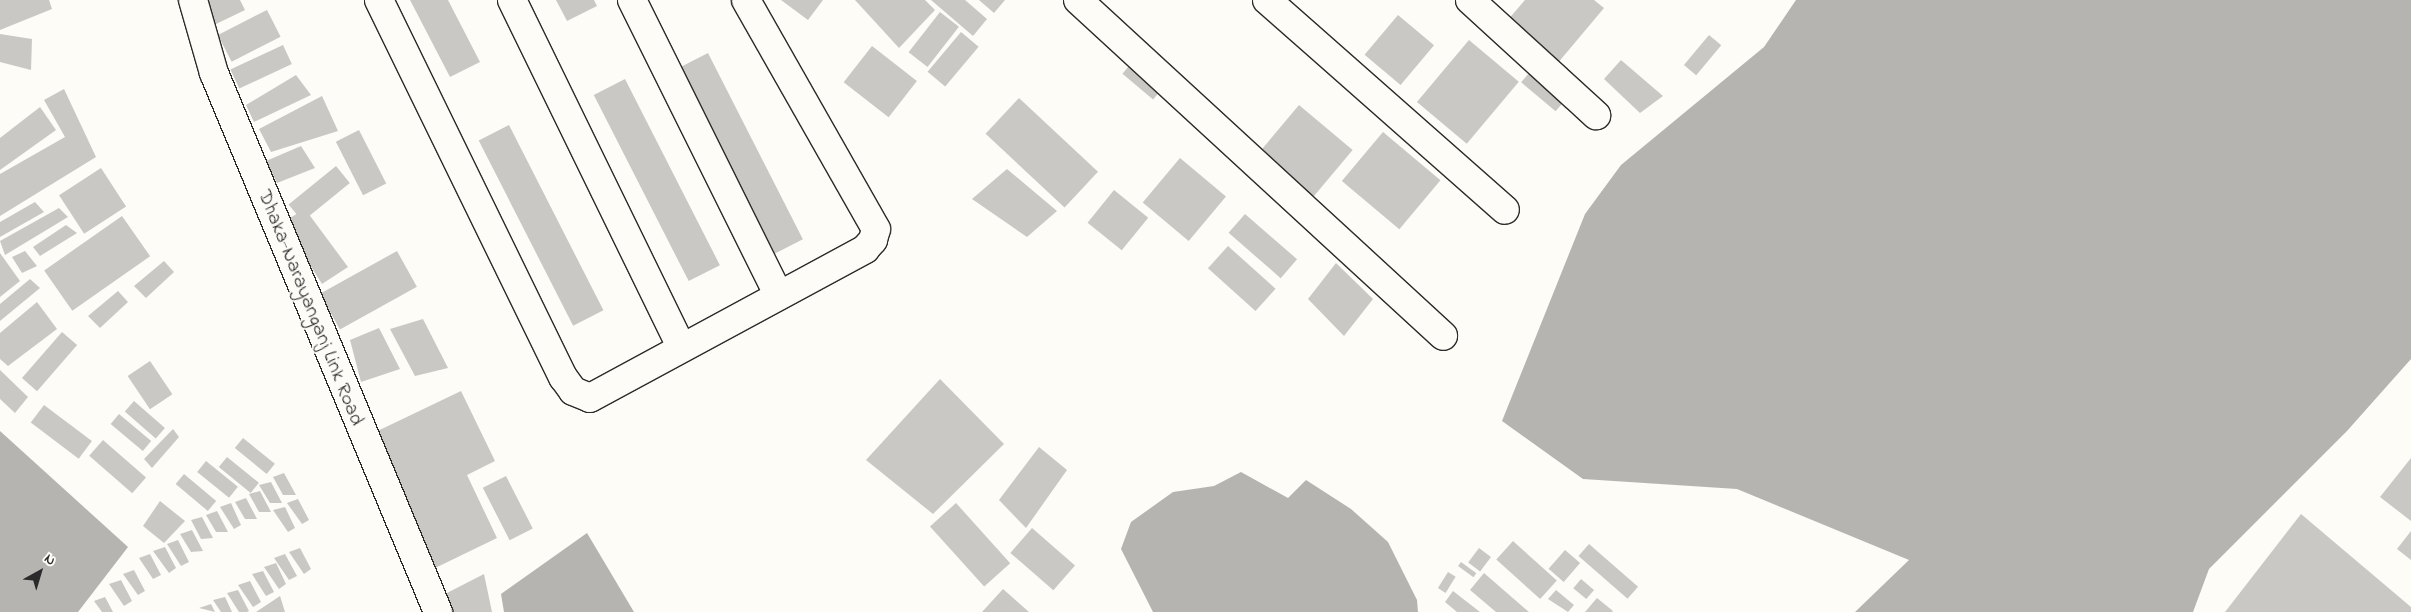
<!DOCTYPE html>
<style>
body{margin:0}
#map{position:relative;width:2411px;height:612px;overflow:hidden;background:#fdfcf7;font-family:"Indie Flower",sans-serif}
div>[style]{position:absolute}
.water>*{inset:0;background:#b5b4b1}
.building>*{inset:0;background:#c9c8c4;transform-origin:0 0}
.roads{filter:drop-shadow(1px 0 #2b2b2b) drop-shadow(-1px 0 #2b2b2b) drop-shadow(0 1px #2b2b2b) drop-shadow(0 -1px #2b2b2b)}
.street>*{height:28px;margin:-14px;padding:0 14px;transform-origin:14px;border-radius:14px;background:#fdfcf7}
.highway>*{height:28px;margin:-14px;padding:0 14px;transform-origin:14px;border-radius:14px;background:#fdfcf7}
span{translate:-50% -50%;white-space:nowrap;text-align:center;line-height:1.15;-webkit-text-stroke:4px #fdfcf7;paint-order:stroke}
.street-label{font-size:20px;color:#2b2b2b}
.north{position:absolute;left:15px;top:547px;width:50px;height:50px;-webkit-text-stroke:4px #fdfcf7;paint-order:stroke;rotate:39deg;font-size:14px;font-weight:700;line-height:20px;text-align:center;color:#2b2b2b}
.north::after{content:'';display:block;margin:auto;width:18px;height:22px;background:#2b2b2b;clip-path:polygon(50% 0,100% 100%,50% 72%,0 100%)}
</style>
<div id="map">
<div class="water">
<div style="clip-path:polygon(1796px 0,2411px 0,2411px 359px,2347px 431px,2209px 569px,2193px 612px,1855px 612px,1909px 560px,1737px 489px,1583px 479px,1502px 421px,1585px 214px,1621px 165px,1764px 47px)"></div>
<div style="clip-path:polygon(0 431px,128px 547px,78px 612px,0 612px)"></div>
<div style="clip-path:polygon(1241px 472px,1288px 498px,1306px 480px,1351px 509px,1388px 542px,1417px 600px,1418px 612px,1153px 612px,1121px 549px,1131px 522px,1173px 492px,1214px 486px)"></div>
<div style="clip-path:polygon(587px 533px,634px 612px,504px 612px,501px 594px)"></div>
</div>
<div class="building">
<div style="clip-path:polygon(0 0,49px 0,52px 9px,0 30px)"></div>
<div style="clip-path:polygon(202px 0,240px 0,245px 10px,214px 25px)"></div>
<div style="clip-path:polygon(410px 0,448px 0,480px 62px,450px 77px)"></div>
<div style="clip-path:polygon(556px 0,594px 0,597px 6px,567px 21px)"></div>
<div style="clip-path:polygon(781px 0,823px 0,808px 20px)"></div>
<div style="clip-path:polygon(855px 0,925px 0,935px 10px,899px 48px)"></div>
<div style="clip-path:polygon(931px 0,965px 0,987px 19px,973px 36px)"></div>
<div style="clip-path:polygon(979px 0,1005px 0,994px 13px)"></div>
<div style="clip-path:polygon(1525px 0,1594px 0,1604px 8px,1557px 64px,1506px 22px)"></div>
<div style="left:267px;top:10px;width:30px;height:55px;rotate:63deg"></div>
<div style="left:940px;top:12px;width:24px;height:51px;rotate:38deg"></div>
<div style="left:1398px;top:15px;width:47px;height:52px;rotate:40deg"></div>
<div style="left:961px;top:32px;width:23px;height:52px;rotate:40deg"></div>
<div style="clip-path:polygon(0 34px,32px 39px,31px 70px,0 62px)"></div>
<div style="left:1709px;top:35px;width:16px;height:39px;rotate:40deg"></div>
<div style="left:1469px;top:40px;width:65px;height:81px;rotate:40deg"></div>
<div style="left:283px;top:45px;width:21px;height:58px;rotate:65deg"></div>
<div style="left:872px;top:46px;width:57px;height:46px;rotate:38deg"></div>
<div style="left:708px;top:53px;width:209px;height:34px;rotate:63deg"></div>
<div style="left:1134px;top:60px;width:40px;height:18px;rotate:40deg"></div>
<div style="clip-path:polygon(1621px 60px,1663px 96px,1640px 113px,1604px 79px)"></div>
<div style="left:1534px;top:67px;width:45px;height:20px;rotate:40deg"></div>
<div style="clip-path:polygon(296px 75px,311px 95px,254px 122px,246px 105px)"></div>
<div style="left:625px;top:79px;width:209px;height:35px;rotate:63deg"></div>
<div style="clip-path:polygon(64px 89px,96px 157px,0 216px,0 174px,65px 137px,44px 100px)"></div>
<div style="clip-path:polygon(322px 96px,338px 131px,271px 152px,259px 129px)"></div>
<div style="left:1019px;top:98px;width:108px;height:49px;rotate:43deg"></div>
<div style="left:1299px;top:105px;width:70px;height:63px;rotate:40deg"></div>
<div style="clip-path:polygon(40px 107px,56px 130px,0 170px,0 138px)"></div>
<div style="left:509px;top:125px;width:208px;height:34px;rotate:63deg"></div>
<div style="left:359px;top:130px;width:60px;height:26px;rotate:63deg"></div>
<div style="left:1383px;top:132px;width:75px;height:64px;rotate:40deg"></div>
<div style="clip-path:polygon(301px 146px,315px 168px,277px 183px,266px 161px)"></div>
<div style="left:1180px;top:158px;width:60px;height:58px;rotate:40deg"></div>
<div style="left:336px;top:166px;width:22px;height:61px;rotate:51deg"></div>
<div style="left:101px;top:168px;width:46px;height:50px;rotate:57deg"></div>
<div style="clip-path:polygon(1007px 169px,1057px 211px,1027px 237px,972px 199px)"></div>
<div style="left:1114px;top:190px;width:44px;height:42px;rotate:39deg"></div>
<div style="clip-path:polygon(35px 202px,44px 212px,0 237px,0 222px)"></div>
<div style="clip-path:polygon(59px 208px,68px 217px,5px 255px,0 241px)"></div>
<div style="clip-path:polygon(305px 209px,348px 267px,322px 284px,283px 222px)"></div>
<div style="left:1245px;top:214px;width:69px;height:25px;rotate:41deg"></div>
<div style="left:122px;top:216px;width:49px;height:95px;rotate:55deg"></div>
<div style="clip-path:polygon(66px 225px,77px 233px,40px 256px,33px 247px)"></div>
<div style="left:1228px;top:246px;width:64px;height:30px;rotate:42deg"></div>
<div style="clip-path:polygon(25px 251px,37px 266px,22px 273px,12px 257px)"></div>
<div style="left:397px;top:251px;width:41px;height:88px;rotate:61deg"></div>
<div style="clip-path:polygon(0 253px,20px 281px,0 297px)"></div>
<div style="clip-path:polygon(164px 261px,174px 272px,146px 298px,134px 286px)"></div>
<div style="clip-path:polygon(1336px 263px,1373px 299px,1344px 336px,1308px 299px)"></div>
<div style="clip-path:polygon(30px 279px,40px 288px,0 321px,0 304px)"></div>
<div style="clip-path:polygon(118px 291px,128px 302px,100px 328px,88px 316px)"></div>
<div style="clip-path:polygon(37px 302px,57px 329px,8px 366px,0 359px,0 333px)"></div>
<div style="clip-path:polygon(423px 319px,448px 368px,415px 376px,390px 329px)"></div>
<div style="clip-path:polygon(379px 328px,400px 369px,361px 382px,350px 340px)"></div>
<div style="left:62px;top:332px;width:20px;height:61px;rotate:41deg"></div>
<div style="left:150px;top:361px;width:40px;height:27px;rotate:56deg"></div>
<div style="clip-path:polygon(0 370px,28px 397px,15px 413px,0 399px)"></div>
<div style="clip-path:polygon(940px 379px,1004px 444px,933px 514px,866px 460px)"></div>
<div style="clip-path:polygon(461px 391px,495px 461px,467px 475px,497px 538px,431px 570px,365px 437px)"></div>
<div style="left:134px;top:401px;width:41px;height:14px;rotate:41deg"></div>
<div style="left:44px;top:405px;width:60px;height:22px;rotate:37deg"></div>
<div style="left:119px;top:414px;width:42px;height:13px;rotate:40deg"></div>
<div style="clip-path:polygon(173px 429px,179px 437px,152px 468px,144px 459px)"></div>
<div style="left:243px;top:438px;width:41px;height:13px;rotate:39deg"></div>
<div style="left:103px;top:440px;width:57px;height:21px;rotate:41deg"></div>
<div style="clip-path:polygon(1039px 447px,1067px 470px,1026px 528px,999px 500px)"></div>
<div style="left:227px;top:457px;width:41px;height:13px;rotate:39deg"></div>
<div style="clip-path:polygon(2411px 458px,2411px 521px,2380px 497px)"></div>
<div style="left:206px;top:461px;width:41px;height:14px;rotate:39deg"></div>
<div style="clip-path:polygon(284px 473px,296px 495px,283px 495px,273px 477px)"></div>
<div style="left:184px;top:474px;width:42px;height:13px;rotate:40deg"></div>
<div style="left:506px;top:476px;width:59px;height:26px;rotate:63deg"></div>
<div style="clip-path:polygon(271px 482px,282px 503px,270px 503px,259px 485px)"></div>
<div style="clip-path:polygon(260px 491px,271px 512px,259px 512px,249px 494px)"></div>
<div style="clip-path:polygon(246px 498px,257px 519px,245px 519px,235px 502px)"></div>
<div style="clip-path:polygon(298px 499px,309px 520px,302px 524px,287px 503px)"></div>
<div style="clip-path:polygon(160px 501px,185px 521px,164px 543px,143px 526px)"></div>
<div style="clip-path:polygon(231px 503px,241px 525px,234px 529px,220px 507px)"></div>
<div style="left:956px;top:503px;width:81px;height:35px;rotate:48deg"></div>
<div style="clip-path:polygon(285px 507px,295px 528px,288px 532px,273px 510px)"></div>
<div style="clip-path:polygon(217px 511px,228px 532px,216px 532px,206px 515px)"></div>
<div style="clip-path:polygon(2301px 514px,2411px 607px,2411px 612px,2225px 612px)"></div>
<div style="clip-path:polygon(202px 517px,213px 538px,201px 539px,191px 520px)"></div>
<div style="left:1032px;top:528px;width:57px;height:33px;rotate:41deg"></div>
<div style="clip-path:polygon(192px 530px,203px 551px,191px 552px,180px 534px)"></div>
<div style="clip-path:polygon(2411px 531px,2411px 560px,2397px 549px)"></div>
<div style="clip-path:polygon(178px 540px,189px 562px,181px 566px,167px 544px)"></div>
<div style="left:1513px;top:541px;width:59px;height:25px;rotate:42deg"></div>
<div style="left:1589px;top:544px;width:65px;height:16px;rotate:41deg"></div>
<div style="clip-path:polygon(165px 547px,176px 568px,169px 573px,153px 551px)"></div>
<div style="clip-path:polygon(300px 548px,311px 569px,304px 574px,289px 552px)"></div>
<div style="left:1479px;top:548px;width:15px;height:18px;rotate:37deg"></div>
<div style="left:1565px;top:550px;width:20px;height:25px;rotate:41deg"></div>
<div style="clip-path:polygon(150px 554px,161px 575px,153px 579px,139px 558px)"></div>
<div style="clip-path:polygon(285px 554px,297px 576px,289px 580px,274px 558px)"></div>
<div style="left:1461px;top:562px;width:19px;height:5px;rotate:36deg"></div>
<div style="clip-path:polygon(276px 563px,286px 584px,279px 589px,264px 567px)"></div>
<div style="clip-path:polygon(134px 570px,145px 591px,138px 595px,123px 574px)"></div>
<div style="clip-path:polygon(263px 571px,274px 592px,266px 596px,252px 574px)"></div>
<div style="left:1448px;top:572px;width:9px;height:19px;rotate:32deg"></div>
<div style="clip-path:polygon(1484px 573px,1529px 612px,1496px 612px,1470px 590px)"></div>
<div style="clip-path:polygon(484px 574px,492px 612px,448px 612px,445px 594px)"></div>
<div style="left:1581px;top:579px;width:17px;height:12px;rotate:40deg"></div>
<div style="clip-path:polygon(121px 580px,132px 601px,124px 606px,109px 584px)"></div>
<div style="clip-path:polygon(250px 581px,261px 602px,253px 607px,238px 585px)"></div>
<div style="clip-path:polygon(1003px 589px,1029px 612px,982px 612px)"></div>
<div style="clip-path:polygon(238px 590px,249px 611px,247px 612px,239px 612px,227px 593px)"></div>
<div style="clip-path:polygon(1556px 590px,1574px 605px,1568px 612px,1548px 599px)"></div>
<div style="clip-path:polygon(1453px 591px,1480px 612px,1457px 612px,1445px 602px)"></div>
<div style="clip-path:polygon(280px 596px,285px 612px,256px 612px)"></div>
<div style="clip-path:polygon(105px 597px,113px 612px,102px 612px,94px 601px)"></div>
<div style="clip-path:polygon(225px 597px,232px 612px,221px 612px,213px 600px)"></div>
<div style="clip-path:polygon(1597px 598px,1613px 611px,1612px 612px,1585px 612px)"></div>
<div style="clip-path:polygon(211px 604px,215px 612px,199px 608px)"></div>
</div>
<div class="roads">
<div class="street">
<div style="left:379px;top:0;width:420px;rotate:64deg"></div>
<div style="left:563px;top:377px;width:17px;rotate:54deg"></div>
<div style="left:573px;top:391px;width:18px;rotate:22deg"></div>
<div style="left:590px;top:398px;width:313px;rotate:-28.4deg"></div>
<div style="left:865px;top:249px;width:12px;rotate:-48deg"></div>
<div style="left:873px;top:240px;width:11px;rotate:-75deg"></div>
<div style="left:876px;top:229px;width:263px;rotate:-119.6deg"></div>
<div style="left:512px;top:0;width:387px;rotate:64deg"></div>
<div style="left:632px;top:0;width:330px;rotate:63.6deg"></div>
<div style="left:1078px;top:0;width:496px;rotate:42.6deg"></div>
<div style="left:1267px;top:0;width:317px;rotate:41.4deg"></div>
<div style="left:1470px;top:0;width:171px;rotate:42.4deg"></div>
</div>
<div class="highway">
<div style="left:193px;top:0;width:76px;rotate:74deg"></div>
<div style="left:214px;top:73px;width:584px;rotate:67.43deg"></div>
</div>
</div>
<div class="street-label">
<span style="left:310px;top:308px;rotate:68deg">Dhaka-Narayanganj Link Road</span>
</div>
<div class="north">N</div>
</div>
